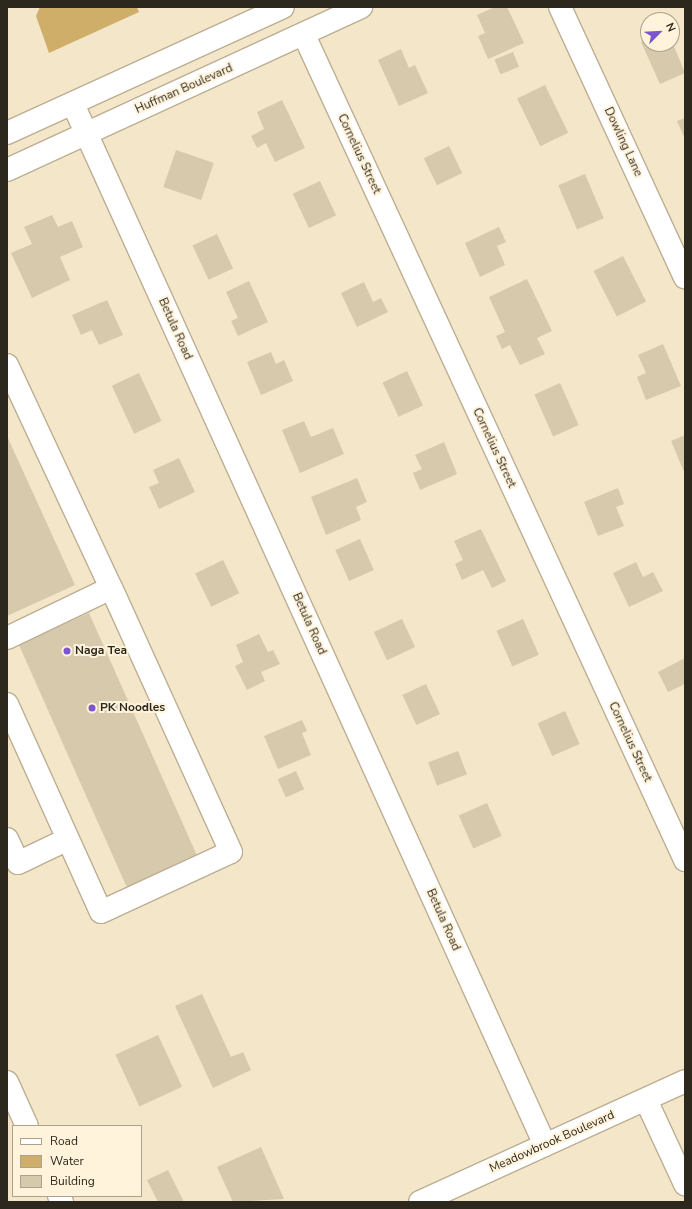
<!DOCTYPE html>
<style>
body{margin:0}
#map{position:relative;width:692px;height:1209px;overflow:hidden;background:#f4e6c8;font-family:"Nunito Sans",sans-serif}
div>[style]{position:absolute}
.water>*{inset:0;background:#cfae6a}
.building>*{inset:0;background:#d7c9ac;transform-origin:0 0}
.roads{filter:drop-shadow(1px 0 #bcae92) drop-shadow(-1px 0 #bcae92) drop-shadow(0 1px #bcae92) drop-shadow(0 -1px #bcae92)}
.minor>*{height:22px;margin:-11px;padding:0 11px;transform-origin:11px;border-radius:11px;background:#fff}
.highway>*{height:22px;margin:-11px;padding:0 11px;transform-origin:11px;border-radius:11px;background:#fff}
.dots>*{width:11px;height:11px;translate:-50% -50%;box-sizing:border-box;border:2px solid #fff3db;border-radius:50%}
span{translate:-50% -50%;white-space:nowrap;text-align:center;line-height:1.15;-webkit-text-stroke:4px #fff3db;paint-order:stroke}
.street-label{font-size:12px;color:#2d281d}
.poi-label{font-size:12px;color:#2d281d;font-weight:700}
.left{translate:0 -50%;text-align:left}
.frame{position:absolute;inset:0;border:8px solid #2d281d;pointer-events:none}
.legend{position:absolute;left:12px;top:1125px;width:130px;height:72px;box-sizing:border-box;background:#fff3db;border:1px solid #aba28f;margin:0;padding:5px 7px;list-style:none;font-size:12px;color:#2d281d}
.legend li{display:flex;align-items:center;gap:8px;height:20px}
.legend b{width:20px;border:1px solid #aba28f}
.north{position:absolute;left:640px;top:12px;width:40px;height:40px;box-sizing:border-box;background:#fff3db;border:1px solid #aba28f;border-radius:50%;rotate:66deg;font-size:11px;font-weight:700;line-height:16px;text-align:center;color:#2d281d}
.north::after{content:'';display:block;margin:auto;width:14px;height:18px;background:#7c54ce;clip-path:polygon(50% 0,100% 100%,50% 72%,0 100%)}
</style>
<div id="map">
<div class="water">
<div style="clip-path:polygon(40px 7px,137px 7px,139px 12px,49px 53px,36px 16px)"></div>
</div>
<div class="building">
<div style="clip-path:polygon(495px 7px,507px 7px,524px 43px,488px 59px,478px 36px,485px 33px,477px 15px)"></div>
<div style="clip-path:polygon(648px 39px,648px 44px,673px 44px,685px 73px,660px 84px,641px 42px)"></div>
<div style="clip-path:polygon(401px 49px,409px 68px,415px 65px,428px 93px,399px 106px,378px 60px)"></div>
<div style="left:513px;top:52px;width:16px;height:20px;rotate:68deg"></div>
<div style="left:545px;top:85px;width:53px;height:31px;rotate:64deg"></div>
<div style="clip-path:polygon(282px 100px,305px 148px,275px 162px,266px 143px,257px 148px,251px 136px,264px 129px,257px 112px)"></div>
<div style="clip-path:polygon(685px 118px,685px 139px,677px 121px)"></div>
<div style="left:449px;top:146px;width:30px;height:28px;rotate:64deg"></div>
<div style="left:176px;top:150px;width:40px;height:39px;rotate:19deg"></div>
<div style="left:585px;top:174px;width:48px;height:29px;rotate:67deg"></div>
<div style="left:320px;top:181px;width:38px;height:30px;rotate:65deg"></div>
<div style="clip-path:polygon(52px 215px,58px 227px,72px 221px,83px 247px,60px 257px,70px 280px,32px 298px,11px 253px,32px 244px,24px 227px)"></div>
<div style="clip-path:polygon(499px 227px,506px 242px,497px 246px,505px 265px,480px 277px,465px 243px)"></div>
<div style="left:217px;top:234px;width:38px;height:27px;rotate:65deg"></div>
<div style="left:623px;top:256px;width:51px;height:33px;rotate:63deg"></div>
<div style="clip-path:polygon(527px 279px,552px 331px,537px 338px,545px 354px,520px 365px,510px 345px,502px 349px,496px 336px,505px 332px,489px 297px)"></div>
<div style="clip-path:polygon(249px 281px,268px 322px,238px 336px,231px 321px,238px 318px,226px 292px)"></div>
<div style="clip-path:polygon(364px 282px,373px 302px,381px 298px,388px 312px,357px 327px,341px 293px)"></div>
<div style="clip-path:polygon(107px 300px,123px 335px,99px 345px,92px 330px,81px 335px,72px 315px)"></div>
<div style="clip-path:polygon(663px 344px,681px 386px,646px 400px,637px 377px,646px 373px,638px 355px)"></div>
<div style="clip-path:polygon(271px 352px,276px 364px,284px 360px,293px 381px,261px 395px,247px 362px)"></div>
<div style="left:407px;top:371px;width:38px;height:27px;rotate:65deg"></div>
<div style="left:139px;top:373px;width:53px;height:30px;rotate:65deg"></div>
<div style="left:560px;top:383px;width:46px;height:28px;rotate:66deg"></div>
<div style="clip-path:polygon(304px 421px,311px 437px,333px 428px,344px 454px,300px 473px,282px 430px)"></div>
<div style="clip-path:polygon(685px 435px,685px 474px,671px 441px)"></div>
<div style="clip-path:polygon(7px 436px,75px 585px,7px 616px)"></div>
<div style="clip-path:polygon(444px 442px,457px 474px,420px 490px,413px 473px,422px 469px,415px 455px)"></div>
<div style="clip-path:polygon(179px 458px,195px 492px,159px 509px,149px 487px,159px 483px,153px 470px)"></div>
<div style="clip-path:polygon(357px 478px,367px 502px,356px 507px,361px 520px,326px 535px,311px 497px)"></div>
<div style="clip-path:polygon(618px 488px,624px 504px,616px 507px,624px 526px,598px 536px,584px 502px)"></div>
<div style="clip-path:polygon(481px 529px,506px 581px,492px 588px,483px 570px,462px 580px,455px 564px,463px 560px,454px 541px)"></div>
<div style="left:360px;top:539px;width:34px;height:27px;rotate:66deg"></div>
<div style="left:223px;top:560px;width:37px;height:31px;rotate:64deg"></div>
<div style="clip-path:polygon(636px 562px,643px 577px,653px 572px,663px 591px,629px 607px,613px 573px)"></div>
<div style="left:89px;top:613px;width:266px;height:77px;rotate:66deg"></div>
<div style="left:402px;top:619px;width:31px;height:31px;rotate:65deg"></div>
<div style="left:523px;top:619px;width:39px;height:29px;rotate:66deg"></div>
<div style="clip-path:polygon(259px 634px,268px 652px,273px 650px,280px 664px,261px 672px,265px 681px,247px 690px,235px 666px,243px 662px,236px 645px)"></div>
<div style="clip-path:polygon(685px 658px,685px 684px,668px 692px,658px 672px)"></div>
<div style="left:426px;top:684px;width:33px;height:26px;rotate:65deg"></div>
<div style="left:565px;top:711px;width:36px;height:30px;rotate:66deg"></div>
<div style="clip-path:polygon(302px 720px,307px 731px,302px 733px,311px 755px,278px 769px,264px 736px)"></div>
<div style="left:458px;top:751px;width:25px;height:32px;rotate:69deg"></div>
<div style="left:296px;top:771px;width:20px;height:20px;rotate:66deg"></div>
<div style="left:487px;top:803px;width:36px;height:31px;rotate:66deg"></div>
<div style="clip-path:polygon(202px 994px,231px 1057px,243px 1052px,251px 1070px,213px 1088px,175px 1006px)"></div>
<div style="left:158px;top:1035px;width:57px;height:47px;rotate:65deg"></div>
<div style="clip-path:polygon(261px 1147px,284px 1199px,233px 1202px,217px 1167px)"></div>
<div style="clip-path:polygon(168px 1170px,184px 1202px,158px 1202px,147px 1180px)"></div>
</div>
<div class="roads">
<div class="minor">
<div style="left:560px;top:7px;width:298px;rotate:65.2deg"></div>
<div style="left:304px;top:35px;width:909px;rotate:65.21deg"></div>
<div style="left:73px;top:104px;width:1143px;rotate:65.61deg"></div>
<div style="left:7px;top:133px;width:303px;rotate:-24.5deg"></div>
<div style="left:7px;top:170px;width:390px;rotate:-24.7deg"></div>
<div style="left:7px;top:365px;width:246px;rotate:65deg"></div>
<div style="left:111px;top:588px;width:115px;rotate:154.3deg"></div>
<div style="left:7px;top:704px;width:228px;rotate:65.7deg"></div>
<div style="left:101px;top:912px;width:143px;rotate:-24.8deg"></div>
<div style="left:231px;top:852px;width:290px;rotate:-114.4deg"></div>
<div style="left:7px;top:839px;width:26px;rotate:65deg"></div>
<div style="left:18px;top:863px;width:55px;rotate:-25.6deg"></div>
<div style="left:646px;top:1100px;width:93px;rotate:65.1deg"></div>
<div style="left:420px;top:1202px;width:291px;rotate:-24.5deg"></div>
</div>
<div class="highway">
<div style="left:7px;top:1082px;width:48px;rotate:65.6deg"></div>
<div style="left:59px;top:1196px;width:7px;rotate:63deg"></div>
</div>
</div>
<div class="dots">
<div style="left:67px;top:651px;background:#7c54ce"></div>
<div style="left:92px;top:708px;background:#7c54ce"></div>
</div>
<div class="street-label">
<span style="left:184px;top:89px;rotate:-24deg">Huffman Boulevard</span>
<span style="left:623px;top:142px;rotate:65deg">Dowling Lane</span>
<span style="left:359px;top:154px;rotate:65deg">Cornelius Street</span>
<span style="left:175px;top:329px;rotate:66deg">Betula Road</span>
<span style="left:494px;top:448px;rotate:65deg">Cornelius Street</span>
<span style="left:309px;top:624px;rotate:66deg">Betula Road</span>
<span style="left:630px;top:742px;rotate:65deg">Cornelius Street</span>
<span style="left:443px;top:920px;rotate:66deg">Betula Road</span>
<span style="left:552px;top:1142px;rotate:-24deg">Meadowbrook Boulevard</span>
</div>
<div class="poi-label">
<span class="left" style="left:75px;top:651px">Naga Tea</span>
<span class="left" style="left:100px;top:708px">PK Noodles</span>
</div>
<div class="frame"></div>
<ul class="legend">
<li><b style="height:5px;background:#fff"></b>Road</li>
<li><b style="height:11px;background:#cfae6a"></b>Water</li>
<li><b style="height:11px;background:#d7c9ac"></b>Building</li>
</ul>
<div class="north">N</div>
</div>
